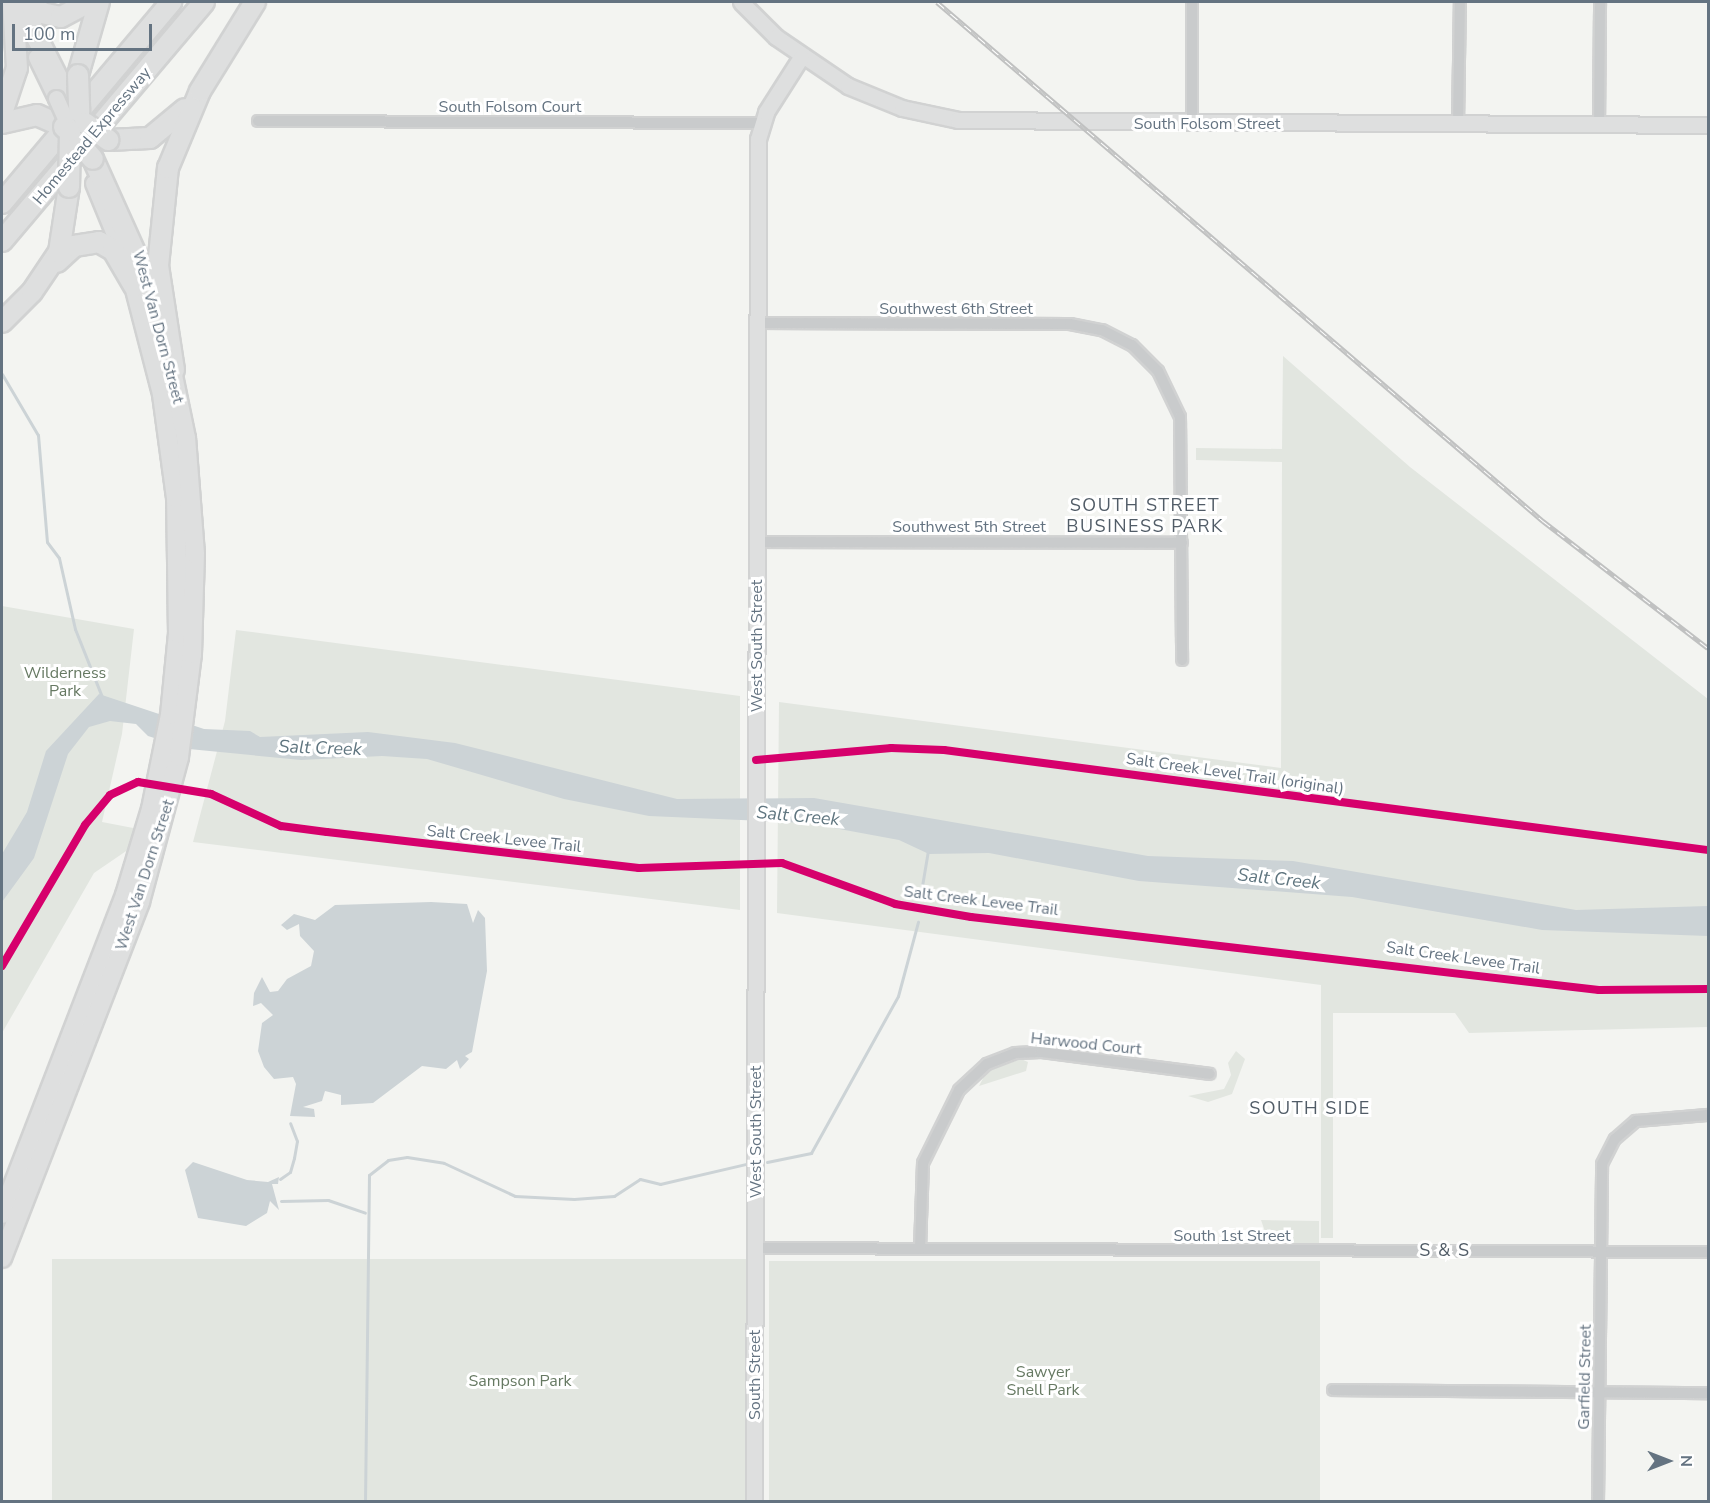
<!DOCTYPE html>
<style>
body{margin:0}
#map{position:relative;width:1710px;height:1503px;overflow:hidden;background:#f3f4f1;font-family:"Nunito Sans",sans-serif}
div>[style]{position:absolute}
.green>*{inset:0;background:#e2e6e0;transform-origin:0 0}
.water>*{inset:0;background:#ccd3d6}
.stream>*{height:3px;margin:-1.5px;padding:0 1.5px;transform-origin:1.5px;border-radius:1.5px;background:#ccd3d6}
.roads{filter:drop-shadow(2px 0 #d1d2d2) drop-shadow(-2px 0 #d1d2d2) drop-shadow(0 2px #d1d2d2) drop-shadow(0 -2px #d1d2d2)}
.street>*{height:10px;margin:-5px;padding:0 5px;transform-origin:5px;border-radius:5px;background:#c9cbcc}
.secondary>*{height:15px;margin:-7.5px;padding:0 7.5px;transform-origin:7.5px;border-radius:7.5px;background:#dedfdf}
.primary>*{height:18px;margin:-9px;padding:0 9px;transform-origin:9px;border-radius:9px;background:#dedfdf}
.highway>*{height:20px;margin:-10px;padding:0 10px;transform-origin:10px;border-radius:10px;background:#dedfdf}
.rail>*{height:5px;margin-top:-2.5px;transform-origin:0;background:repeating-linear-gradient(90deg,#fff 0 9px,#c0c1c1 0 18px);box-sizing:border-box;border-block:2px solid #c0c1c1}
.bridges{filter:drop-shadow(2px 0 #d1d2d2) drop-shadow(-2px 0 #d1d2d2) drop-shadow(0 2px #d1d2d2) drop-shadow(0 -2px #d1d2d2)}
.secondary-bridge>*{height:15px;margin:-7.5px;padding:0 7.5px;transform-origin:7.5px;border-radius:7.5px;background:#dedfdf}
.highway-bridge>*{height:20px;margin:-10px;padding:0 10px;transform-origin:10px;border-radius:10px;background:#dedfdf}
.cycleway>*{height:8px;margin:-4px;padding:0 4px;transform-origin:4px;border-radius:4px;background:#d6006c}
span{translate:-50% -50%;white-space:nowrap;text-align:center;line-height:1.15;-webkit-text-stroke:6px #fff;paint-order:stroke}
.street-label{font-size:16px;color:#647381}
.park-label{font-size:16px;color:#667962}
.neighbourhood-label{font-size:18px;color:#515c67;letter-spacing:1.5px}
.water-label{font-size:18px;color:#5f757f;font-style:italic}
.frame{position:absolute;inset:0;border:3px solid #647381;pointer-events:none}
.north{position:absolute;left:1638px;top:1431px;width:60px;height:60px;-webkit-text-stroke:4px #fff;paint-order:stroke;rotate:90deg;font-size:16px;font-weight:700;line-height:24px;text-align:center;color:#647381}
.north::after{content:'';display:block;margin:auto;width:21px;height:27px;background:#647381;clip-path:polygon(50% 0,100% 100%,50% 72%,0 100%)}
.scale{position:absolute;left:12px;top:24px;width:140px;height:27px;box-sizing:border-box;border:3px solid #647381;border-top:0;padding-left:8px;font-size:18px;line-height:21px;white-space:nowrap;color:#647381;-webkit-text-stroke:4px #fff;paint-order:stroke}
</style>
<div id="map">
<div class="green">
<div style="clip-path:polygon(1283px 356px,1410px 467px,1708px 699px,1708px 1027px,1469px 1033px,1455px 1013px,1333px 1013px,1333px 1238px,1321px 1238px,1321px 985px,777px 913px,779px 702px,1281px 768px,1282px 462px,1196px 460px,1196px 448px,1282px 449px)"></div>
<div style="clip-path:polygon(2px 606px,134px 629px,122px 734px,102px 822px,154px 832px,94px 873px,2px 1033px)"></div>
<div style="clip-path:polygon(236px 630px,740px 696px,740px 910px,193px 842px,225px 721px)"></div>
<div style="clip-path:polygon(1236px 1051px,1245px 1059px,1232px 1094px,1208px 1102px,1188px 1096px,1224px 1089px,1231px 1075px,1228px 1063px)"></div>
<div style="clip-path:polygon(1021px 1059px,1028px 1062px,1026px 1071px,979px 1086px,987px 1071px)"></div>
<div style="clip-path:polygon(1261px 1220px,1319px 1221px,1319px 1244px,1269px 1243px)"></div>
<div style="left:52px;top:1259px;width:696px;height:243px"></div>
<div style="left:769px;top:1261px;width:551px;height:240px"></div>
</div>
<div class="water">
<div style="clip-path:polygon(99px 694px,204px 729px,250px 731px,260px 737px,368px 732px,455px 743px,677px 799px,814px 798px,1148px 856px,1293px 861px,1576px 910px,1708px 906px,1708px 936px,1542px 930px,1352px 897px,1139px 881px,989px 853px,929px 854px,899px 840px,807px 823px,649px 816px,564px 799px,427px 759px,382px 756px,301px 760px,189px 749px,148px 736px,136px 724px,110px 721px,89px 727px,68px 754px,34px 858px,2px 902px,2px 854px,27px 812px,46px 751px)"></div>
<div style="clip-path:polygon(431px 902px,467px 904px,473px 923px,478px 910px,485px 918px,487px 971px,472px 1052px,465px 1056px,469px 1059px,460px 1069px,457px 1060px,446px 1069px,422px 1066px,373px 1103px,341px 1105px,341px 1095px,325px 1091px,322px 1101px,303px 1107px,314px 1109px,315px 1117px,290px 1116px,296px 1084px,293px 1077px,274px 1079px,264px 1067px,258px 1051px,262px 1023px,273px 1015px,261px 1003px,253px 1006px,254px 993px,262px 977px,270px 992px,278px 991px,287px 979px,311px 966px,314px 951px,300px 936px,299px 924px,287px 930px,281px 925px,294px 914px,315px 920px,335px 905px)"></div>
<div style="clip-path:polygon(193px 1162px,247px 1180px,268px 1182px,279px 1177px,278px 1184px,272px 1184px,279px 1210px,270px 1201px,267px 1213px,246px 1226px,198px 1218px,185px 1170px)"></div>
</div>
<div class="stream">
<div style="left:2px;top:374px;width:71px;rotate:59.5deg"></div>
<div style="left:38px;top:435px;width:107px;rotate:85.2deg"></div>
<div style="left:47px;top:542px;width:20px;rotate:53deg"></div>
<div style="left:59px;top:558px;width:73px;rotate:77.3deg"></div>
<div style="left:75px;top:629px;width:73px;rotate:68.3deg"></div>
<div style="left:920px;top:898px;width:49px;rotate:-80.5deg"></div>
<div style="left:767px;top:1162px;width:45px;rotate:-11.6deg"></div>
<div style="left:811px;top:1153px;width:179px;rotate:-61deg"></div>
<div style="left:898px;top:996px;width:77px;rotate:-74.9deg"></div>
<div style="left:280px;top:1179px;width:12px;rotate:-35deg"></div>
<div style="left:290px;top:1172px;width:15px;rotate:-74deg"></div>
<div style="left:294px;top:1158px;width:17px;rotate:-80deg"></div>
<div style="left:297px;top:1141px;width:19px;rotate:-111deg"></div>
<div style="left:281px;top:1201px;width:47px;rotate:-1.2deg"></div>
<div style="left:328px;top:1200px;width:39px;rotate:19deg"></div>
<div style="left:365px;top:1502px;width:327px;rotate:-89.3deg"></div>
<div style="left:369px;top:1175px;width:24px;rotate:-38deg"></div>
<div style="left:388px;top:1160px;width:19px;rotate:-9deg"></div>
<div style="left:407px;top:1157px;width:37px;rotate:9deg"></div>
<div style="left:444px;top:1163px;width:78px;rotate:24.9deg"></div>
<div style="left:515px;top:1196px;width:59px;rotate:2.9deg"></div>
<div style="left:574px;top:1199px;width:40px;rotate:-4.3deg"></div>
<div style="left:614px;top:1196px;width:31px;rotate:-33deg"></div>
<div style="left:640px;top:1179px;width:21px;rotate:14deg"></div>
<div style="left:660px;top:1184px;width:92px;rotate:-13.1deg"></div>
</div>
<div class="roads">
<div class="street">
<div style="left:258px;top:121px;width:503px;rotate:0.23deg"></div>
<div style="left:1192px;top:124px;width:122px;rotate:-90deg"></div>
<div style="left:1458px;top:124px;width:122px;rotate:-89.1deg"></div>
<div style="left:1599px;top:125px;width:123px;rotate:-89.5deg"></div>
<div style="left:758px;top:323px;width:312px;rotate:0.2deg"></div>
<div style="left:1070px;top:324px;width:33px;rotate:11deg"></div>
<div style="left:1102px;top:330px;width:34px;rotate:27deg"></div>
<div style="left:1132px;top:345px;width:37px;rotate:45deg"></div>
<div style="left:1158px;top:371px;width:51px;rotate:64.4deg"></div>
<div style="left:1180px;top:417px;width:243px;rotate:89.5deg"></div>
<div style="left:757px;top:542px;width:425px;rotate:0.1deg"></div>
<div style="left:755px;top:1248px;width:953px;rotate:0.24deg"></div>
<div style="left:920px;top:1249px;width:86px;rotate:-88deg"></div>
<div style="left:923px;top:1163px;width:81px;rotate:-63.7deg"></div>
<div style="left:959px;top:1090px;width:38px;rotate:-43deg"></div>
<div style="left:987px;top:1064px;width:30px;rotate:-21deg"></div>
<div style="left:1015px;top:1053px;width:26px;rotate:-2deg"></div>
<div style="left:1041px;top:1052px;width:170px;rotate:7.4deg"></div>
<div style="left:1333px;top:1390px;width:375px;rotate:0.5deg"></div>
<div style="left:1598px;top:1502px;width:338px;rotate:-89.3deg"></div>
<div style="left:1602px;top:1164px;width:28px;rotate:-63deg"></div>
<div style="left:1615px;top:1139px;width:28px;rotate:-41deg"></div>
<div style="left:1636px;top:1121px;width:72px;rotate:-4.8deg"></div>
</div>
<div class="secondary">
<div style="left:741px;top:2px;width:49px;rotate:45deg"></div>
<div style="left:776px;top:37px;width:87px;rotate:34.2deg"></div>
<div style="left:848px;top:86px;width:58px;rotate:22.2deg"></div>
<div style="left:902px;top:108px;width:57px;rotate:12.1deg"></div>
<div style="left:958px;top:120px;width:750px;rotate:0.38deg"></div>
<div style="left:36px;top:57px;width:46px;rotate:64deg"></div>
<div style="left:93px;top:183px;width:84px;rotate:67.7deg"></div>
<div style="left:754px;top:1502px;width:1363px;rotate:-89.83deg"></div>
<div style="left:758px;top:139px;width:28px;rotate:-73deg"></div>
<div style="left:766px;top:112px;width:65px;rotate:-57.5deg"></div>
</div>
<div class="primary">
<div style="left:147px;top:279px;width:49px;rotate:74.5deg"></div>
<div style="left:2px;top:1214px;width:342px;rotate:-68.9deg"></div>
<div style="left:125px;top:895px;width:90px;rotate:-73.2deg"></div>
<div style="left:151px;top:809px;width:96px;rotate:-78.6deg"></div>
<div style="left:170px;top:715px;width:81px;rotate:-84.4deg"></div>
<div style="left:178px;top:634px;width:136px;rotate:-90.8deg"></div>
<div style="left:176px;top:498px;width:105px;rotate:-97.7deg"></div>
<div style="left:162px;top:394px;width:112px;rotate:-104.5deg"></div>
<div style="left:2px;top:1258px;width:382px;rotate:-68.8deg"></div>
<div style="left:140px;top:902px;width:150px;rotate:-74.9deg"></div>
<div style="left:179px;top:757px;width:104px;rotate:-82.8deg"></div>
<div style="left:192px;top:654px;width:100px;rotate:-88.3deg"></div>
<div style="left:195px;top:554px;width:116px;rotate:-94.4deg"></div>
<div style="left:186px;top:438px;width:84px;rotate:-101.7deg"></div>
</div>
<div class="highway">
<div style="left:30px;top:2px;width:16px;rotate:43deg"></div>
<div style="left:42px;top:13px;width:19px;rotate:12deg"></div>
<div style="left:61px;top:17px;width:32px;rotate:-28deg"></div>
<div style="left:20px;top:4px;width:109px;rotate:63.2deg"></div>
<div style="left:78px;top:75px;width:76px;rotate:-74deg"></div>
<div style="left:2px;top:113px;width:47px;rotate:-71.6deg"></div>
<div style="left:17px;top:68px;width:66px;rotate:-93.5deg"></div>
<div style="left:2px;top:123px;width:36px;rotate:-13deg"></div>
<div style="left:37px;top:115px;width:30px;rotate:24deg"></div>
<div style="left:108px;top:140px;width:42px;rotate:-2.7deg"></div>
<div style="left:150px;top:138px;width:45px;rotate:-39.6deg"></div>
<div style="left:93px;top:159px;width:132px;rotate:65.8deg"></div>
<div style="left:2px;top:203px;width:263px;rotate:-49.9deg"></div>
<div style="left:2px;top:241px;width:313px;rotate:-49.8deg"></div>
<div style="left:57px;top:262px;width:23px;rotate:-43deg"></div>
<div style="left:74px;top:246px;width:25px;rotate:-9deg"></div>
<div style="left:99px;top:242px;width:16px;rotate:30deg"></div>
<div style="left:113px;top:250px;width:42px;rotate:59.7deg"></div>
<div style="left:2px;top:322px;width:42px;rotate:-45deg"></div>
<div style="left:32px;top:292px;width:48px;rotate:-56deg"></div>
<div style="left:59px;top:252px;width:66px;rotate:-81.3deg"></div>
<div style="left:174px;top:370px;width:105px;rotate:-98.7deg"></div>
<div style="left:158px;top:266px;width:99px;rotate:-84.2deg"></div>
<div style="left:168px;top:168px;width:83px;rotate:-67.4deg"></div>
<div style="left:200px;top:91px;width:105px;rotate:-58.3deg"></div>
</div>
</div>
<div class="rail">
<div style="left:937px;top:2px;width:798px;rotate:40.58deg"></div>
<div style="left:1543px;top:521px;width:208px;rotate:37.6deg"></div>
</div>
<div class="bridges">
<div class="secondary-bridge">
<div style="left:56px;top:98px;width:34px;rotate:66deg"></div>
</div>
<div class="highway-bridge">
<div style="left:78px;top:75px;width:37px;rotate:88deg"></div>
<div style="left:85px;top:123px;width:29px;rotate:36deg"></div>
<div style="left:64px;top:127px;width:8px;rotate:40deg"></div>
<div style="left:70px;top:132px;width:55px;rotate:91deg"></div>
<div style="left:79px;top:143px;width:21px;rotate:49deg"></div>
</div>
</div>
<div class="cycleway">
<div style="left:756px;top:760px;width:136px;rotate:-5.1deg"></div>
<div style="left:891px;top:748px;width:53px;rotate:2.2deg"></div>
<div style="left:944px;top:750px;width:771px;rotate:7.46deg"></div>
<div style="left:2px;top:966px;width:164px;rotate:-59.5deg"></div>
<div style="left:85px;top:825px;width:39px;rotate:-50deg"></div>
<div style="left:110px;top:795px;width:31px;rotate:-25deg"></div>
<div style="left:138px;top:782px;width:74px;rotate:9.3deg"></div>
<div style="left:211px;top:794px;width:77px;rotate:24.6deg"></div>
<div style="left:281px;top:826px;width:46px;rotate:7.4deg"></div>
<div style="left:327px;top:832px;width:314px;rotate:6.6deg"></div>
<div style="left:639px;top:868px;width:143px;rotate:-2deg"></div>
<div style="left:782px;top:863px;width:120px;rotate:19.9deg"></div>
<div style="left:895px;top:904px;width:77px;rotate:9.7deg"></div>
<div style="left:971px;top:917px;width:632px;rotate:6.63deg"></div>
<div style="left:1599px;top:990px;width:109px;rotate:-0.5deg"></div>
</div>
<div class="street-label">
<span style="left:510px;top:107px">South Folsom Court</span>
<span style="left:1207px;top:124px">South Folsom Street</span>
<span style="left:92px;top:136px;rotate:-50deg">Homestead Expressway</span>
<span style="left:956px;top:309px">Southwest 6th Street</span>
<span style="left:158px;top:327px;rotate:75deg">West Van Dorn Street</span>
<span style="left:969px;top:527px">Southwest 5th Street</span>
<span style="left:757px;top:646px;rotate:-90deg">West South Street</span>
<span style="left:1235px;top:774px;rotate:8deg">Salt Creek Level Trail (original)</span>
<span style="left:504px;top:839px;rotate:6deg">Salt Creek Levee Trail</span>
<span style="left:145px;top:875px;rotate:-72deg">West Van Dorn Street</span>
<span style="left:981px;top:901px;rotate:7deg">Salt Creek Levee Trail</span>
<span style="left:1463px;top:958px;rotate:8deg">Salt Creek Levee Trail</span>
<span style="left:1086px;top:1044px;rotate:6deg">Harwood Court</span>
<span style="left:756px;top:1132px;rotate:-90deg">West South Street</span>
<span style="left:1232px;top:1236px">South 1st Street</span>
<span style="left:755px;top:1375px;rotate:-90deg">South Street</span>
<span style="left:1585px;top:1377px;rotate:-89deg">Garfield Street</span>
</div>
<div class="park-label">
<span style="left:65px;top:682px">Wilderness<br>Park</span>
<span style="left:1043px;top:1381px">Sawyer<br>Snell Park</span>
<span style="left:520px;top:1381px">Sampson Park</span>
</div>
<div class="neighbourhood-label">
<span style="left:1145px;top:516px">SOUTH STREET<br>BUSINESS PARK</span>
<span style="left:1310px;top:1108px">SOUTH SIDE</span>
<span style="left:1445px;top:1250px">S &amp; S</span>
</div>
<div class="water-label">
<span style="left:320px;top:748px;rotate:2deg">Salt Creek</span>
<span style="left:798px;top:816px;rotate:5deg">Salt Creek</span>
<span style="left:1279px;top:879px;rotate:6deg">Salt Creek</span>
</div>
<div class="frame"></div>
<div class="north">N</div>
<div class="scale">100 m</div>
</div>
